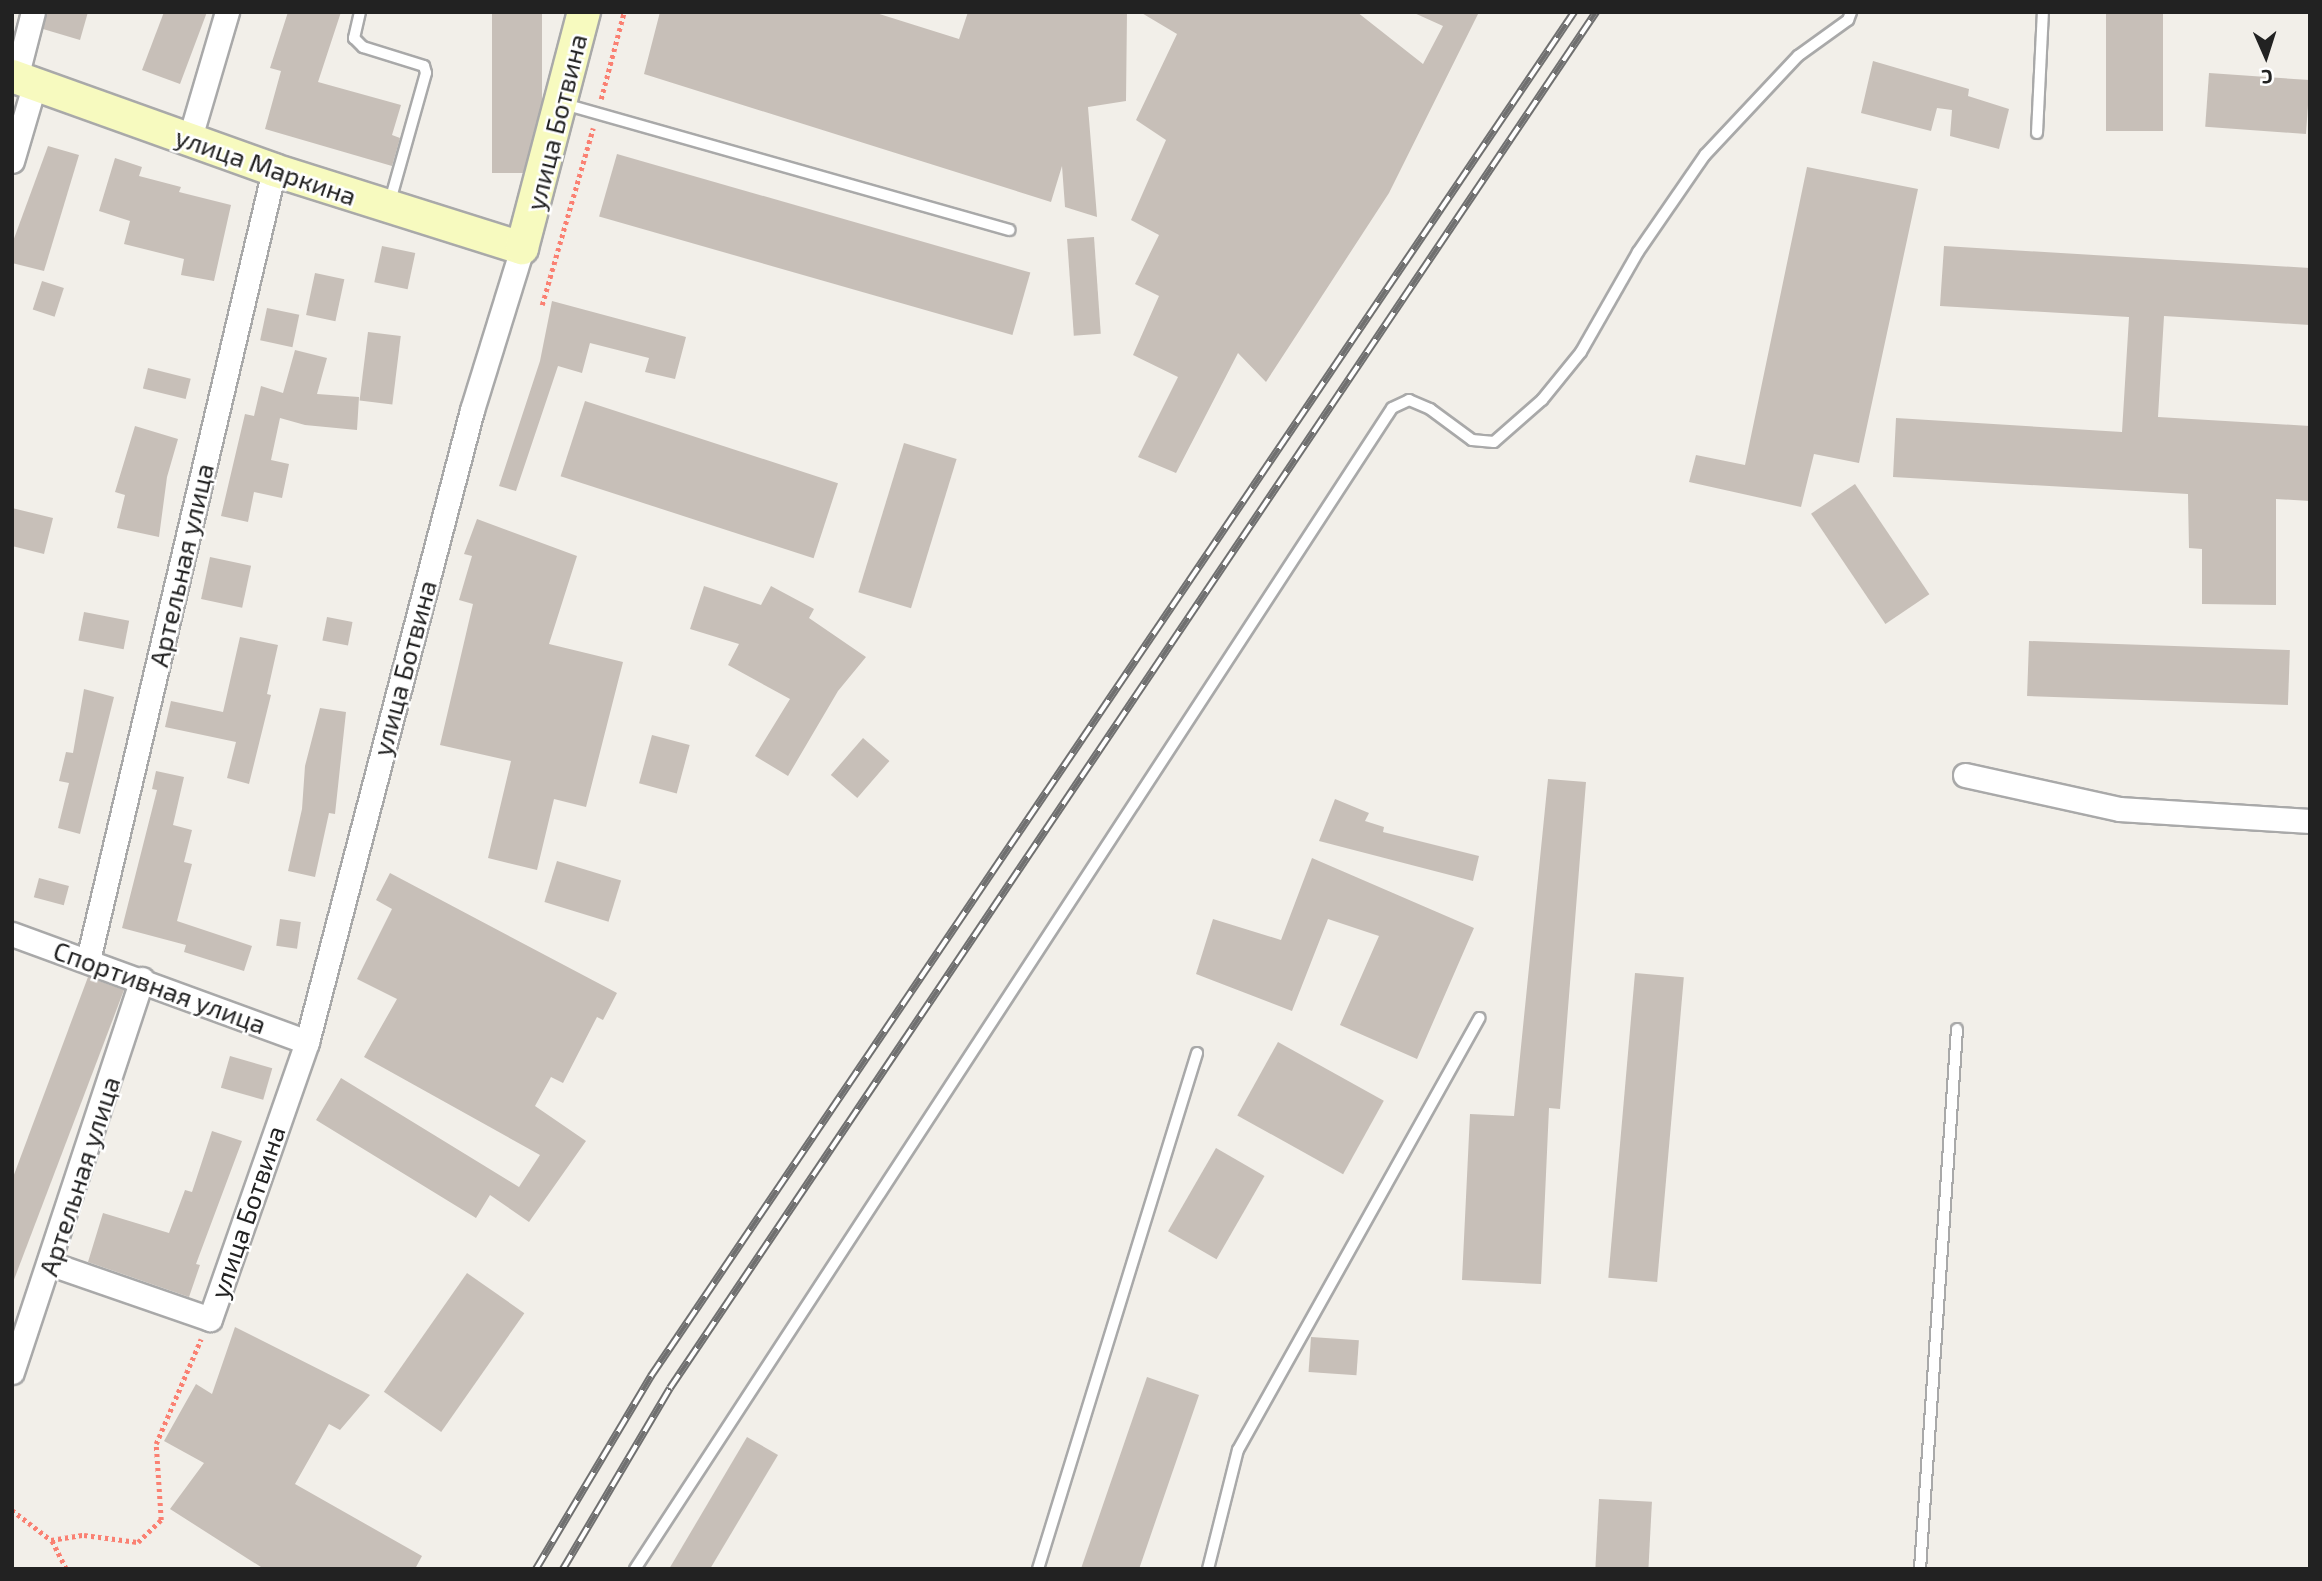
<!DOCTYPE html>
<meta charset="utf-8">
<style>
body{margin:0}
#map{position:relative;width:2322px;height:1581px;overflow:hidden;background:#f2efe9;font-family:"Exo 2",sans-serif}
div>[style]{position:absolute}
.building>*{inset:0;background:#c7bfb8;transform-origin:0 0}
.path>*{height:4.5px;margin-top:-2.25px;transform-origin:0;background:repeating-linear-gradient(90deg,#fa8072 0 3.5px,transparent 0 7px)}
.roads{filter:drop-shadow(2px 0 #a9a9a9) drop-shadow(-2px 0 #a9a9a9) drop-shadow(0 2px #a9a9a9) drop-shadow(0 -2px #a9a9a9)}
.lane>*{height:10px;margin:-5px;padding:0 5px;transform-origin:5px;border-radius:5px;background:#fff}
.street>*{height:23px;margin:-11.5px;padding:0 11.5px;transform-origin:11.5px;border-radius:11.5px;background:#fff}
.secondary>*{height:32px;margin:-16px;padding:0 16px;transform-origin:16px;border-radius:16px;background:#f7fabf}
.rail>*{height:8px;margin-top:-4px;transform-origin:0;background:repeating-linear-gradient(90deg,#fff 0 16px,#707070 0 32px);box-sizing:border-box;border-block:2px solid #707070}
span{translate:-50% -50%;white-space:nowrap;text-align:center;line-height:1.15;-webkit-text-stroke:5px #fff;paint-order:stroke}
.street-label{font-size:26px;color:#222}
.frame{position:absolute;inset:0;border:14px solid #222;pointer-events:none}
.north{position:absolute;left:2231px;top:21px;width:70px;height:70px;-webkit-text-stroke:5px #fff;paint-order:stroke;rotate:177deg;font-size:19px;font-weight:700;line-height:28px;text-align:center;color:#222}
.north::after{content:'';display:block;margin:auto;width:24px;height:32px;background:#222;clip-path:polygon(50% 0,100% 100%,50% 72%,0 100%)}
</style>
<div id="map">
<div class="building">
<i style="clip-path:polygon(47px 12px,88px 12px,80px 40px,43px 29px)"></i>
<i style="clip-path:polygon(164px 12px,207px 12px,180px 84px,142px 70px)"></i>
<i style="clip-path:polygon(288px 12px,341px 12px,318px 82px,401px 105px,392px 135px,400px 138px,392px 166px,265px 129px,281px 71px,270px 68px)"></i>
<i style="left:492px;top:12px;width:50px;height:161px"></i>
<i style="clip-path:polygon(660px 12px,873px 12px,959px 39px,968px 12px,1127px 12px,1126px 101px,1088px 107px,1097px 217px,1065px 207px,1062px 166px,1051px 202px,644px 74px)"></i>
<i style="clip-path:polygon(1140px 12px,1357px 12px,1423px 64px,1443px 26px,1412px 12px,1479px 12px,1389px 193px,1266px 382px,1238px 353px,1176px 473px,1138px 457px,1178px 377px,1133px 355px,1159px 296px,1135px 284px,1159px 235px,1131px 220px,1166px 140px,1136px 120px,1177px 34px)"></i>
<i style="left:2106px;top:12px;width:57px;height:119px"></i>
<i style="clip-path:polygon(1873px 61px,1969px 89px,1968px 96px,2009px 109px,1999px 149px,1950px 136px,1952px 110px,1937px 108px,1931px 131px,1861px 113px)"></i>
<i style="left:2209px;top:73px;width:101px;height:54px;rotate:4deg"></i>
<i style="clip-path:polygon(48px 146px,79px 155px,44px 271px,12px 263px,12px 244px)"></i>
<i style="left:617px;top:154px;width:430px;height:65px;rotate:16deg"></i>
<i style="clip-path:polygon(115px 158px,142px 167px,139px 176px,181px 187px,179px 192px,231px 205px,214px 281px,181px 275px,184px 259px,124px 244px,130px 221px,99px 211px)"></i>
<i style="clip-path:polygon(1807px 167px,1918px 189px,1859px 463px,1814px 454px,1801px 507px,1689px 482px,1696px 455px,1745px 465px)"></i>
<i style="left:1094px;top:237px;width:97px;height:27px;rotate:86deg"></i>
<i style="left:382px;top:246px;width:34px;height:37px;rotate:12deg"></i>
<i style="clip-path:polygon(1944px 246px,2310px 268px,2310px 325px,2164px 316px,2158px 417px,2310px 426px,2310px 501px,2276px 499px,2276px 605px,2202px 604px,2202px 549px,2189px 548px,2188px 494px,1893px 477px,1896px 418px,2122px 432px,2129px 317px,1940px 306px)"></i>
<i style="left:315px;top:273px;width:30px;height:43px;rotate:12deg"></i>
<i style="left:42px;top:281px;width:23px;height:30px;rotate:18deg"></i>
<i style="clip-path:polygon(552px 301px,686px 337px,675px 379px,645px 372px,649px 358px,590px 343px,582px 373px,558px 366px,516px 491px,499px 486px,540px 361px)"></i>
<i style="left:267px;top:308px;width:33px;height:33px;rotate:12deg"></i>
<i style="left:368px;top:332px;width:33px;height:69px;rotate:7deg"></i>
<i style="clip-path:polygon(295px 350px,327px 358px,317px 394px,359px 397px,357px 430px,305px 425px,280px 418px,271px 460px,289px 464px,282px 498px,254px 492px,248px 522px,221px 516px,245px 414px,254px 416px,261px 386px,283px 393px)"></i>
<i style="left:148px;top:368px;width:44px;height:21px;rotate:14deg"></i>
<i style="left:585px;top:401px;width:266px;height:79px;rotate:18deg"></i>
<i style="clip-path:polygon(135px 426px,178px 439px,167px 477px,159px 537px,117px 528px,125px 495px,115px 492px)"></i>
<i style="left:904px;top:443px;width:55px;height:156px;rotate:17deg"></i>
<i style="left:1855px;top:484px;width:133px;height:53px;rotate:56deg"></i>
<i style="clip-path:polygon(12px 508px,53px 518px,44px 554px,12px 546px)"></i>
<i style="clip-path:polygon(477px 519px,577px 556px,549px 644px,623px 662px,586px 807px,554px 799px,537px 870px,488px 858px,511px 761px,440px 745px,473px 604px,459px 600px,472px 556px,464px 554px)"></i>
<i style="left:210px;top:557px;width:42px;height:43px;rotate:12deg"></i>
<i style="clip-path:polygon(704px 586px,761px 605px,771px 586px,814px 609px,809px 618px,866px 657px,838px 691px,788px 776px,755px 756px,790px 699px,728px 665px,739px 644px,690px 629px)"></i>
<i style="left:84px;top:612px;width:46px;height:29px;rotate:11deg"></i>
<i style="left:327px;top:617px;width:26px;height:24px;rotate:11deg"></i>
<i style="clip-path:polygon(240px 637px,278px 645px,267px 694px,271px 695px,249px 784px,227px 778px,236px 742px,165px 727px,171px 701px,223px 712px)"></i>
<i style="left:2029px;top:641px;width:261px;height:55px;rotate:2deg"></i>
<i style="clip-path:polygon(84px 689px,114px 697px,80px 834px,58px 828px,69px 783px,59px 781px,66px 752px,73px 753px)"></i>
<i style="clip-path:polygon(320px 708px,346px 712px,335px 814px,329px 813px,315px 877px,288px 871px,302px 809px,305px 766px)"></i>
<i style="left:652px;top:735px;width:39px;height:50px;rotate:15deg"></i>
<i style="left:863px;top:738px;width:35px;height:49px;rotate:41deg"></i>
<i style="clip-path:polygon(156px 771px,184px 777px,173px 825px,192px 830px,184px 862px,192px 864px,177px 921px,252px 946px,244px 971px,184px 952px,186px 945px,122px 928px,157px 790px,152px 789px)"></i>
<i style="clip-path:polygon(1548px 779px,1586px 782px,1560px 1109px,1549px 1108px,1541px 1284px,1462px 1280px,1470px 1114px,1514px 1116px)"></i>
<i style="clip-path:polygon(1335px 799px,1369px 813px,1365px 821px,1384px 827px,1383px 832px,1479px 856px,1473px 881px,1319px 841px)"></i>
<i style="clip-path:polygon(1312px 858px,1474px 928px,1417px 1059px,1340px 1025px,1379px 936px,1328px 919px,1292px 1011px,1196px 974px,1213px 919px,1281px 940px)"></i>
<i style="left:557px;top:861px;width:67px;height:43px;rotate:17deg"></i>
<i style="clip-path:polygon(390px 873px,617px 993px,603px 1020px,597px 1017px,563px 1083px,551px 1077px,535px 1106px,586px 1141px,529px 1222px,490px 1195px,476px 1218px,316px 1120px,341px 1078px,519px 1187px,540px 1155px,364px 1057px,397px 999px,357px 979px,392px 909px,376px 900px)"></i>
<i style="left:39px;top:878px;width:31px;height:20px;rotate:15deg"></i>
<i style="left:280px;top:919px;width:21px;height:27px;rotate:8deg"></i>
<i style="left:1635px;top:973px;width:49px;height:306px;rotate:5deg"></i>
<i style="clip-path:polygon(88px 977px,124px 990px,12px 1285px,12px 1180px)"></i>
<i style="left:1278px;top:1042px;width:121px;height:84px;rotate:29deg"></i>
<i style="left:230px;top:1056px;width:44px;height:33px;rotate:16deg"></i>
<i style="clip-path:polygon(212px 1131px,242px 1141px,196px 1264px,200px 1265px,189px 1297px,88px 1262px,103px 1213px,169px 1233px,185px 1190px,192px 1192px)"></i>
<i style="left:1216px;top:1148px;width:56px;height:96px;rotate:30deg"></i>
<i style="left:467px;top:1273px;width:70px;height:145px;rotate:35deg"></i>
<i style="clip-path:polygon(235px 1327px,370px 1395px,340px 1430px,329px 1424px,295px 1484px,422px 1556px,415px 1569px,264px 1569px,170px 1509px,204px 1463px,164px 1441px,196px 1384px,212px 1394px)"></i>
<i style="left:1311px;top:1337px;width:48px;height:35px;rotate:4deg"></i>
<i style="left:1147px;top:1377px;width:55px;height:203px;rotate:19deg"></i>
<i style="clip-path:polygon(747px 1437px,778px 1455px,710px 1569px,669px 1569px)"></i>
<i style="left:1599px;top:1499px;width:53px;height:70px;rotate:3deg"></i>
</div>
<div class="path">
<i style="left:601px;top:99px;width:90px;rotate:-75.2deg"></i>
<i style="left:542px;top:305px;width:184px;rotate:-73.9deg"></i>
<i style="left:12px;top:1510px;width:49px;rotate:37.6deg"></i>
<i style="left:66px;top:1569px;width:33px;rotate:-117deg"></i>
<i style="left:51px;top:1540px;width:33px;rotate:-9deg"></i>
<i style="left:84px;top:1535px;width:54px;rotate:7.4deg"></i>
<i style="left:138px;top:1542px;width:32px;rotate:-44deg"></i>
<i style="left:161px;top:1520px;width:76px;rotate:-93.8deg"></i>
<i style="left:156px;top:1444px;width:114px;rotate:-66.8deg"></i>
</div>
<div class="roads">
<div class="lane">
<i style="left:360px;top:12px;width:27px;rotate:103deg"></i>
<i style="left:354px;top:38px;width:13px;rotate:45deg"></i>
<i style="left:363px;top:47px;width:64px;rotate:17.3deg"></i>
<i style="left:424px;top:66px;width:7px;rotate:74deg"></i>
<i style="left:426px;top:73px;width:137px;rotate:105.7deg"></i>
<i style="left:564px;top:104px;width:463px;rotate:15.8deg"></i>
<i style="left:2037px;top:133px;width:121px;rotate:-87.2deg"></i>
<i style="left:635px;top:1569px;width:1386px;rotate:-56.89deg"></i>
<i style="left:1392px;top:408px;width:19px;rotate:-25deg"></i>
<i style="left:1409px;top:400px;width:23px;rotate:23deg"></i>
<i style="left:1430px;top:409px;width:52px;rotate:36.4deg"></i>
<i style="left:1472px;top:440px;width:22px;rotate:5deg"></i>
<i style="left:1494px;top:442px;width:64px;rotate:-41.2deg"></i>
<i style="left:1542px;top:400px;width:62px;rotate:-50.9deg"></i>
<i style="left:1581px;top:352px;width:115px;rotate:-60.3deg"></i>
<i style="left:1638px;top:252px;width:118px;rotate:-55.4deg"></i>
<i style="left:1705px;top:155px;width:136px;rotate:-46.8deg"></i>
<i style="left:1798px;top:56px;width:62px;rotate:-35.8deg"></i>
<i style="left:1848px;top:20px;width:9px;rotate:-69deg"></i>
<i style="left:1038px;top:1569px;width:540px;rotate:-72.87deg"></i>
<i style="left:1208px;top:1569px;width:123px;rotate:-75.9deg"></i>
<i style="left:1238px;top:1450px;width:495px;rotate:-60.8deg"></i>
<i style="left:1920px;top:1569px;width:541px;rotate:-86.08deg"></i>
</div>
<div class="street">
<i style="left:16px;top:78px;width:68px;rotate:-75.6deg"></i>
<i style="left:189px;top:141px;width:134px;rotate:-73.6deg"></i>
<i style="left:12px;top:161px;width:81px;rotate:-73.6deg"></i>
<i style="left:1965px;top:775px;width:158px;rotate:12.4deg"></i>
<i style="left:2119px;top:809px;width:191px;rotate:3.6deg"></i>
<i style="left:12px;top:934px;width:314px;rotate:20.1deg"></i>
<i style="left:88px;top:960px;width:812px;rotate:-76.75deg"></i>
<i style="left:51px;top:1264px;width:168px;rotate:19.1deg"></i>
<i style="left:210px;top:1319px;width:293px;rotate:-70.7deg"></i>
<i style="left:307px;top:1042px;width:653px;rotate:-75.37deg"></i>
<i style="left:472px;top:410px;width:170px;rotate:-72.8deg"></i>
<i style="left:12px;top:1372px;width:414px;rotate:-71.7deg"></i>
</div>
<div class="secondary">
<i style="left:12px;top:76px;width:278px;rotate:19.7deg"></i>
<i style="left:274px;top:170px;width:260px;rotate:17.5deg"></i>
<i style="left:522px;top:248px;width:244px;rotate:-75.3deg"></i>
</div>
</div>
<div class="rail">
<i style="left:536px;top:1569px;width:225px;rotate:-59.2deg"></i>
<i style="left:651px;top:1376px;width:1647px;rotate:-55.91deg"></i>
<i style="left:563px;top:1569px;width:210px;rotate:-59.4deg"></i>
<i style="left:670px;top:1388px;width:1659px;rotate:-56.06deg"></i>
</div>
<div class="street-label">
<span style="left:556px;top:122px;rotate:-76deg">улица Ботвина</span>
<span style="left:266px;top:166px;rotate:19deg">улица Маркина</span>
<span style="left:181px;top:565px;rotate:-77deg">Артельная улица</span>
<span style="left:404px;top:668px;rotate:-75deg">улица Ботвина</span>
<span style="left:160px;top:987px;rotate:20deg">Спортивная улица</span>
<span style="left:79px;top:1176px;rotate:-72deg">Артельная улица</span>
<span style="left:247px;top:1212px;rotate:-71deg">улица Ботвина</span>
</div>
<div class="frame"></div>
<div class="north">С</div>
</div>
